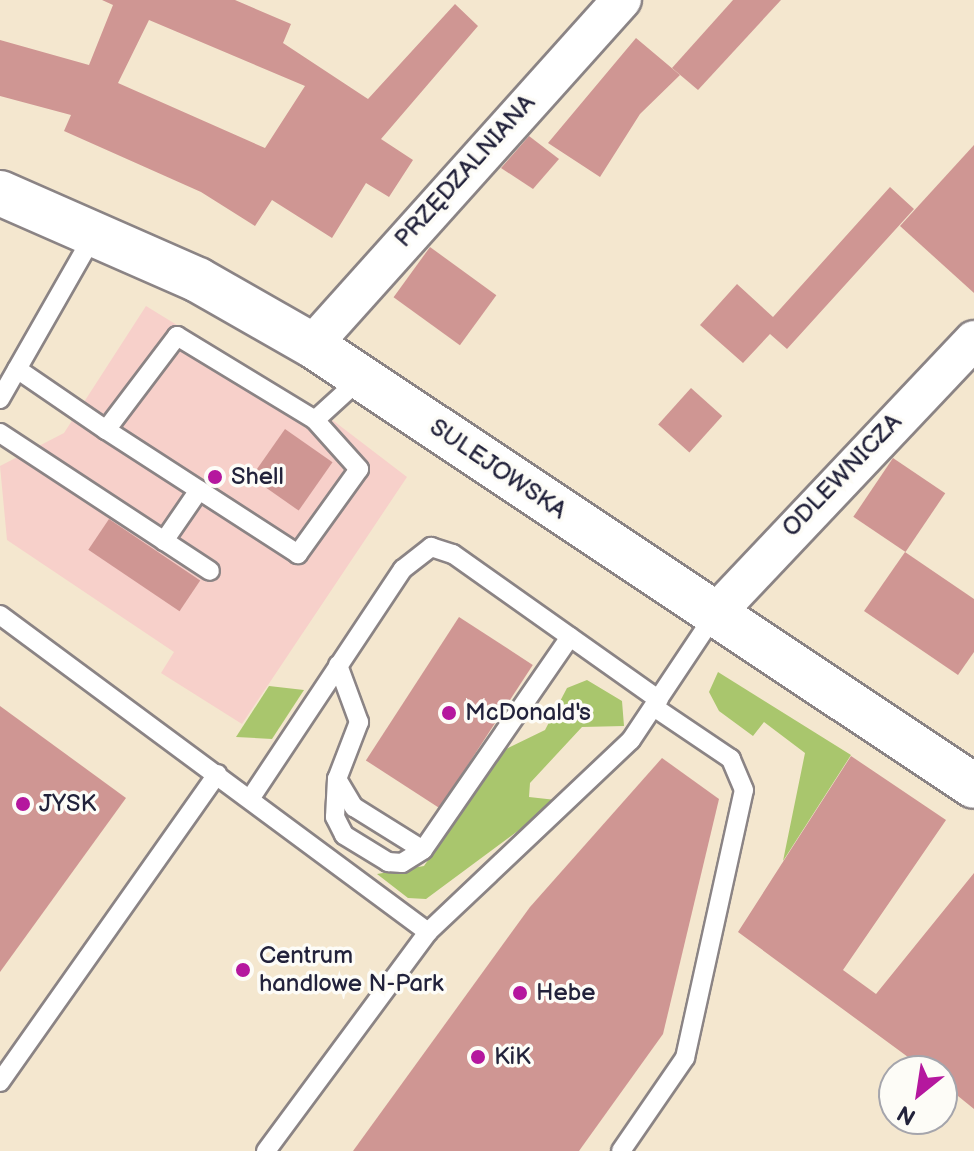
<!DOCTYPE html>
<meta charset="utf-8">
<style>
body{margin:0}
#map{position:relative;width:974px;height:1151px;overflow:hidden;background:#f4e7cf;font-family:"Balsamiq Sans",sans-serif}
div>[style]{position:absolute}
.built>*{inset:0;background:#f7d0ca}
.green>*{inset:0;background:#a9c66d}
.building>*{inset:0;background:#cf9693;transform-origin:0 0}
.roads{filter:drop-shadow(2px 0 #8b8485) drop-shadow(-2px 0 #8b8485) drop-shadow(0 2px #8b8485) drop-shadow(0 -2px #8b8485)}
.service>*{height:18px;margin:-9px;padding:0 9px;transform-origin:9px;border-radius:9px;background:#fff}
.minor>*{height:38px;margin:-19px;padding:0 19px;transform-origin:19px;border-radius:19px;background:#fff}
.secondary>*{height:44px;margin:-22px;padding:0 22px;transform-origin:22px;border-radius:22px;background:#fff}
.dots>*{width:22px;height:22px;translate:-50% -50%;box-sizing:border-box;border:4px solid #fdfcf7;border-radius:50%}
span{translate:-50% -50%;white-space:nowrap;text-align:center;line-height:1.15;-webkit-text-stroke:7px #fdfcf7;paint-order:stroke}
.street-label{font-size:24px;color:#22223b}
.poi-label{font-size:24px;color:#22223b}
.left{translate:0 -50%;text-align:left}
.north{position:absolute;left:878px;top:1055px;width:80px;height:80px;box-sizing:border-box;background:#fdfcf7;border:2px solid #a5a5ac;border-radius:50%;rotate:210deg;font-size:22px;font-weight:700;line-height:32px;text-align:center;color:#22223b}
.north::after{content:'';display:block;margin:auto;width:28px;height:36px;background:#b5179e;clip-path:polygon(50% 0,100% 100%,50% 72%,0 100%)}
</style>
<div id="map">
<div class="built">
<i style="clip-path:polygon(146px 306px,335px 422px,407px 477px,242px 724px,161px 673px,174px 652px,7px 540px,0 466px,64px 433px)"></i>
</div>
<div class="green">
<i style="clip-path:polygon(718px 672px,851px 755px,783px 861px,805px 753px,764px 722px,753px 736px,719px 711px,709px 692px)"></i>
<i style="clip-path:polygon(587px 680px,622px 701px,624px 726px,582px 727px,530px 783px,529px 797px,556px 800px,549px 808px,426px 899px,408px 898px,377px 874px,424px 866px,504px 750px,545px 730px,567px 688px)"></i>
<i style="clip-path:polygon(269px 686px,304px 690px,272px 739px,236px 737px)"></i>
</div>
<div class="building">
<i style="clip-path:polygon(evenodd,102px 0,235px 0,291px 24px,283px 43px,368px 99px,455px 4px,478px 26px,381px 139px,413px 160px,389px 197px,366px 183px,332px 238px,272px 200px,255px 226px,201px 192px,64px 131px,71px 115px,0 96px,0 40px,89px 65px,113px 5px,102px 0,149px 20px,305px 86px,265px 148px,118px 83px,149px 20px)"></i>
<i style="clip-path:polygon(733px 0,781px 0,698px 90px,672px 68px)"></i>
<i style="clip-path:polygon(636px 38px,680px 75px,640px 114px,600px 177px,548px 143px)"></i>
<i style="clip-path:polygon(529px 136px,559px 159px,533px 189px,501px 168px)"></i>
<i style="clip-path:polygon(974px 145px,974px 293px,900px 226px)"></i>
<i style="clip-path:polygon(890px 187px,914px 209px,787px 349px,770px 334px,743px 363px,700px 325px,737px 284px,773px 317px)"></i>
<i style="left:430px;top:247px;width:82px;height:62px;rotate:36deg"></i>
<i style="left:691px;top:388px;width:42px;height:49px;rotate:42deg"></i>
<i style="left:285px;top:429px;width:58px;height:59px;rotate:35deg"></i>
<i style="left:893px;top:458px;width:63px;height:71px;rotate:34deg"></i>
<i style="left:109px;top:519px;width:110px;height:37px;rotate:34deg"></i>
<i style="clip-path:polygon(905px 552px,974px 599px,974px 652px,958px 675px,864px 611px)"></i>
<i style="left:459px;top:617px;width:88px;height:171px;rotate:33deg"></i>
<i style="clip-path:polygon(0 706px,126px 798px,0 972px)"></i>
<i style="clip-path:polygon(851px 756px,946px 820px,843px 970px,876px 994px,974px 873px,974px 1109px,942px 1083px,942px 1071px,927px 1071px,738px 932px)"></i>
<i style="clip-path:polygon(662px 758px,719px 799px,663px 1034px,579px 1151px,353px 1151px,530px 907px)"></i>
</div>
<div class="roads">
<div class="service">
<i style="left:17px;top:369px;width:108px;rotate:34.4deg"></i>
<i style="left:106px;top:430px;width:118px;rotate:-52.9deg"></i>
<i style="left:177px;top:336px;width:162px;rotate:31.3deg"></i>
<i style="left:315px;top:420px;width:66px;rotate:48.1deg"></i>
<i style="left:359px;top:469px;width:105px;rotate:125.7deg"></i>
<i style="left:298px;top:554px;width:229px;rotate:-147.1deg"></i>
<i style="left:0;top:399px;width:190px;rotate:-60.3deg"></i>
<i style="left:315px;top:420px;width:61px;rotate:-42.3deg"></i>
<i style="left:0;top:433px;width:251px;rotate:33.3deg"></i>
<i style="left:164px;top:541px;width:62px;rotate:-55.5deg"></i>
<i style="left:0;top:615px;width:533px;rotate:36.53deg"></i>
<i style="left:338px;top:665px;width:61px;rotate:69.8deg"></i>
<i style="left:359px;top:722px;width:61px;rotate:111.1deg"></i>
<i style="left:337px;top:779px;width:33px;rotate:59deg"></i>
<i style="left:354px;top:807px;width:81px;rotate:31.9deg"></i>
<i style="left:423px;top:850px;width:259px;rotate:-55.4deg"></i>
<i style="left:337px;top:779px;width:38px;rotate:93deg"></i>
<i style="left:335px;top:817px;width:20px;rotate:63deg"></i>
<i style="left:344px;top:835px;width:52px;rotate:31.5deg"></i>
<i style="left:388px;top:862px;width:14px;rotate:4deg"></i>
<i style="left:402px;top:863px;width:25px;rotate:-32deg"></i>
<i style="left:250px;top:799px;width:276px;rotate:-56.4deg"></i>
<i style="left:403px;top:569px;width:36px;rotate:-38deg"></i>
<i style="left:431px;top:547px;width:23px;rotate:18deg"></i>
<i style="left:453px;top:554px;width:252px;rotate:35.3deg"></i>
<i style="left:0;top:1082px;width:377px;rotate:-54.8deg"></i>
<i style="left:266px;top:1151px;width:272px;rotate:-53.5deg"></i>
<i style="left:428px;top:932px;width:279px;rotate:-43.4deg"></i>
<i style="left:631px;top:740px;width:151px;rotate:-56.3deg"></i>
<i style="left:621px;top:1151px;width:113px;rotate:-55.5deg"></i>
<i style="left:685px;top:1058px;width:274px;rotate:-77.6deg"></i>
<i style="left:744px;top:790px;width:34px;rotate:-113deg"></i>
<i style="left:731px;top:759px;width:93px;rotate:-146deg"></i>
</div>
<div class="minor">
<i style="left:312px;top:345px;width:464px;rotate:-48.1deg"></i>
<i style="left:715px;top:614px;width:377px;rotate:-46.6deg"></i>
</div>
<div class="secondary">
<i style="left:0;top:193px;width:216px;rotate:23.7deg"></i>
<i style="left:198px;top:280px;width:131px;rotate:29.7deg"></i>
<i style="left:312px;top:345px;width:795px;rotate:33.67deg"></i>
</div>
</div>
<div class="dots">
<i style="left:215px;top:477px;background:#b5179e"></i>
<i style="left:449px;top:713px;background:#b5179e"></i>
<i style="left:23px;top:804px;background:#b5179e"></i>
<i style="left:243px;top:970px;background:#b5179e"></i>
<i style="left:520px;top:993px;background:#b5179e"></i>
<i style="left:478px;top:1057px;background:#b5179e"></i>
</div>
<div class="street-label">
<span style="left:465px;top:171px;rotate:-48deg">PRZĘDZALNIANA</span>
<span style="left:498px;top:469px;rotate:34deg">SULEJOWSKA</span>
<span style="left:842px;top:475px;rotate:-46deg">ODLEWNICZA</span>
</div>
<div class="poi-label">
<span class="left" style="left:231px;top:477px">Shell</span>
<span class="left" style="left:465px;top:713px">McDonald's</span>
<span class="left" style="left:39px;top:804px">JYSK</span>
<span class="left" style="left:259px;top:970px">Centrum<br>handlowe N-Park</span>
<span class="left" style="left:536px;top:993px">Hebe</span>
<span class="left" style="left:494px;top:1057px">KiK</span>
</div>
<div class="north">N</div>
</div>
